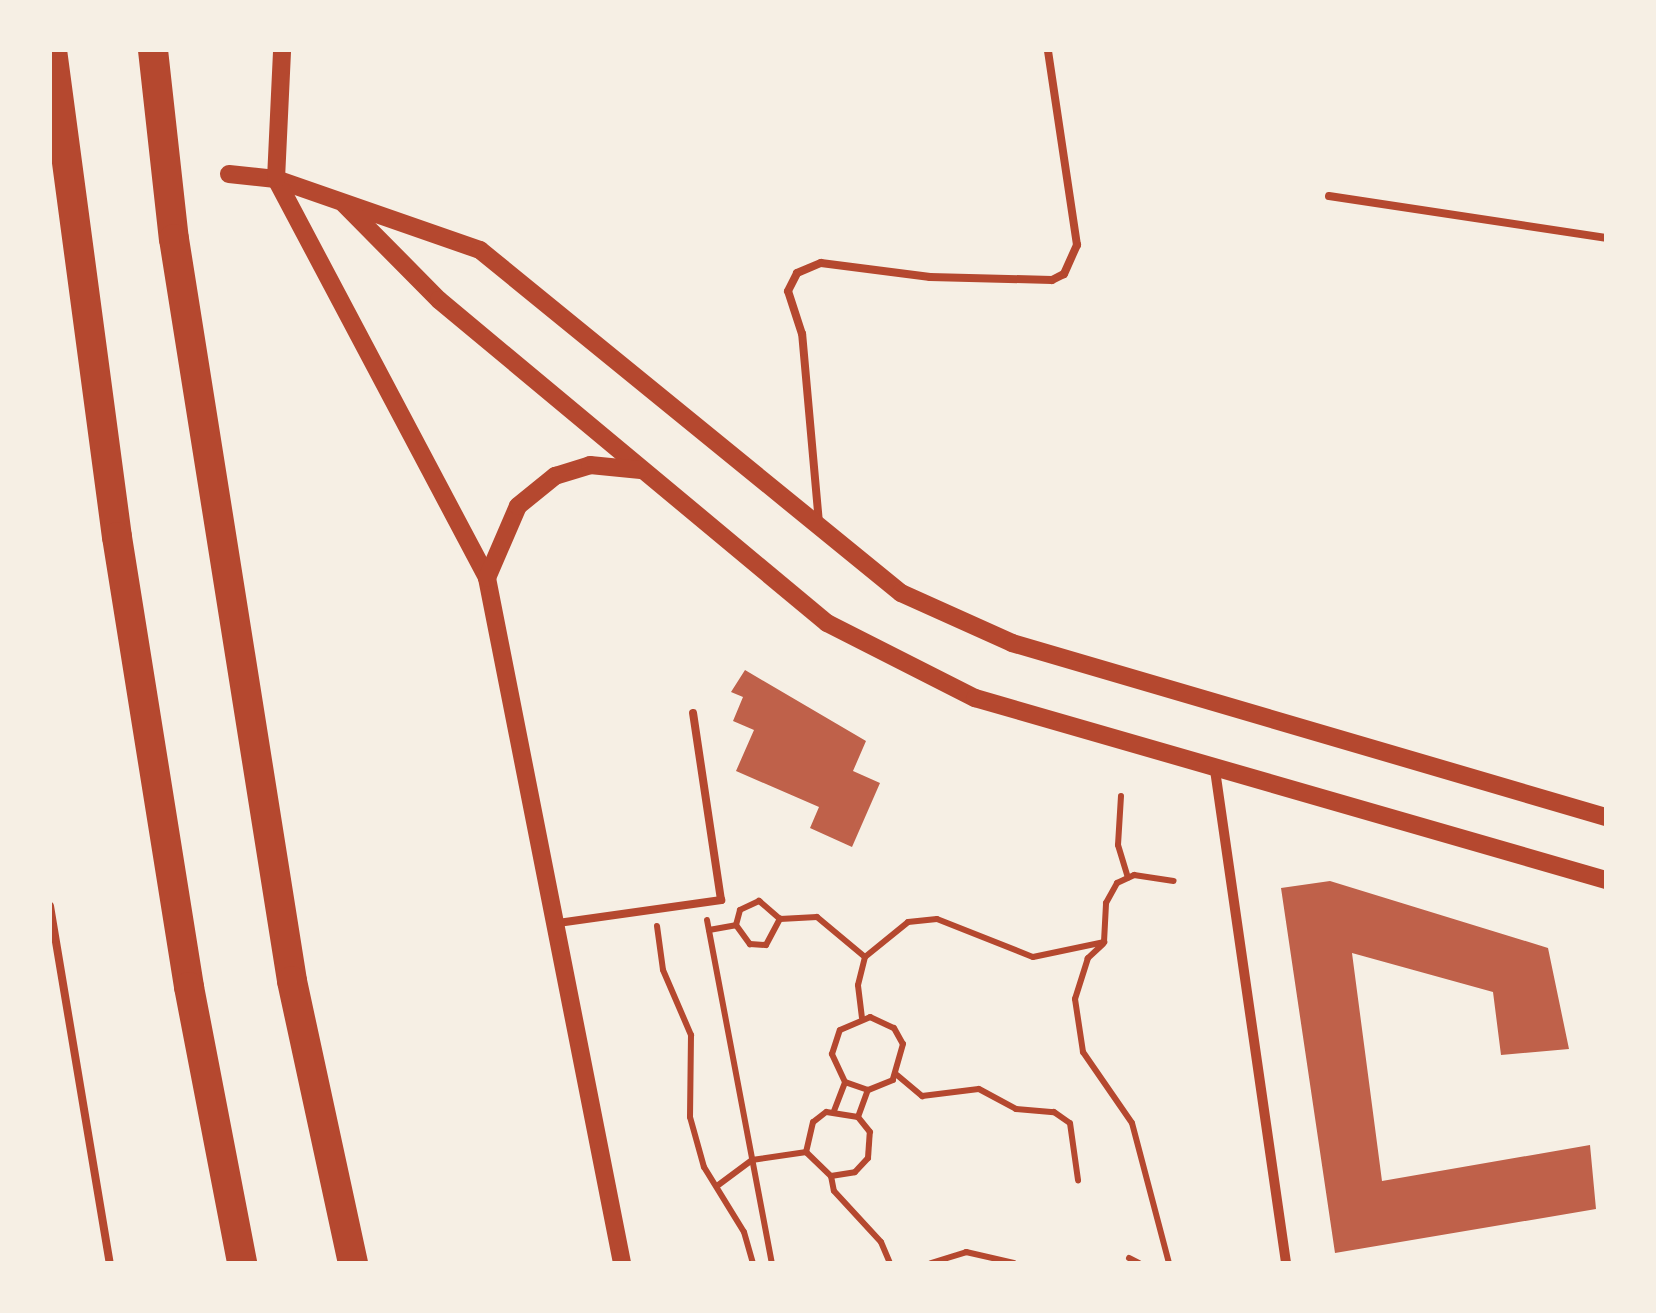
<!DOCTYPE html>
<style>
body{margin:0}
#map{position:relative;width:1656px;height:1313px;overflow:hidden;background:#f6efe4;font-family:"Fira Sans Condensed",sans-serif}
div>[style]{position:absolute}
.building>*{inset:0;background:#bf614a}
.path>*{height:6px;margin:-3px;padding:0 3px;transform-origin:3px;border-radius:3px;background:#b5482f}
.service>*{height:8px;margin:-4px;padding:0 4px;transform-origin:4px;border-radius:4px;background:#b5482f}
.minor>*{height:10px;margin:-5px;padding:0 5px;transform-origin:5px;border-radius:5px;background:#b5482f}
.tertiary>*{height:18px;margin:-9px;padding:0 9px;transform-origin:9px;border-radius:9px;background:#b5482f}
.motorway>*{height:30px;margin:-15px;padding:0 15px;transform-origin:15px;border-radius:15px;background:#b5482f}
span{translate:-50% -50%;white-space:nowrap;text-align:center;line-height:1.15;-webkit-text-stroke:9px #f6efe4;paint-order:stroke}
.frame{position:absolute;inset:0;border:52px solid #f6efe4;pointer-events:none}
</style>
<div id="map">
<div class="building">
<i style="clip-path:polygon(745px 670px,866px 741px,853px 771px,880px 783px,852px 847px,810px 828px,819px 807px,736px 771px,754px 730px,733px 721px,743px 697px,731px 692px)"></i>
<i style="clip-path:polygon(1330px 881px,1548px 948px,1569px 1049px,1501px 1055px,1493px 992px,1352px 953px,1382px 1181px,1590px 1145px,1596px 1209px,1335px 1253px,1281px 888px)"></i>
</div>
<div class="path">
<i style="left:1121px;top:796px;width:49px;rotate:93.5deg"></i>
<i style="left:1118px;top:845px;width:34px;rotate:73deg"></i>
<i style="left:780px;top:919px;width:37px;rotate:-3deg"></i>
<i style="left:817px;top:917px;width:62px;rotate:39.8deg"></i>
<i style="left:707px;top:920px;width:349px;rotate:79.3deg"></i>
<i style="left:657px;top:926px;width:44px;rotate:82.2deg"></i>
<i style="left:663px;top:970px;width:71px;rotate:66.7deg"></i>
<i style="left:691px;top:1035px;width:82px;rotate:90.7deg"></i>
<i style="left:690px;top:1117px;width:52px;rotate:74.4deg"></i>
<i style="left:704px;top:1167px;width:76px;rotate:58.4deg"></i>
<i style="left:744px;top:1232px;width:32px;rotate:74deg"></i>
<i style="left:709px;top:930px;width:27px;rotate:-10deg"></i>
<i style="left:736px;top:925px;width:24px;rotate:54deg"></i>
<i style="left:750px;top:944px;width:16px;rotate:4deg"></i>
<i style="left:766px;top:945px;width:30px;rotate:-62deg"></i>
<i style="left:780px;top:919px;width:28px;rotate:-139deg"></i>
<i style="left:759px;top:901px;width:21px;rotate:155deg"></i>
<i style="left:740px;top:910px;width:16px;rotate:105deg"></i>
<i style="left:1103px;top:944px;width:21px;rotate:137deg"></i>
<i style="left:1088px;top:958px;width:43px;rotate:107.6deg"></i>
<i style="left:1075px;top:999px;width:54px;rotate:81.4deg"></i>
<i style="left:1083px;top:1052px;width:86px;rotate:55.4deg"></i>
<i style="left:1132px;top:1123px;width:145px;rotate:75.2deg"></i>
<i style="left:862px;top:1018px;width:33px;rotate:-97deg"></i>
<i style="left:858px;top:985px;width:29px;rotate:-76deg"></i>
<i style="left:865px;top:957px;width:55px;rotate:-39.1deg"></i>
<i style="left:908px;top:922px;width:29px;rotate:-6deg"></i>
<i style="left:937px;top:919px;width:103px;rotate:21.6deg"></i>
<i style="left:1033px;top:957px;width:73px;rotate:-11.9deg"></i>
<i style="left:1104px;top:942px;width:39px;rotate:-87deg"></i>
<i style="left:1106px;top:903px;width:23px;rotate:-61deg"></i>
<i style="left:1117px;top:883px;width:19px;rotate:-25deg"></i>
<i style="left:1134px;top:875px;width:40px;rotate:8.5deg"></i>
<i style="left:897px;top:1075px;width:33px;rotate:40deg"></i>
<i style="left:922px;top:1096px;width:57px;rotate:-7deg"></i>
<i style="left:979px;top:1089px;width:42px;rotate:28.4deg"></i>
<i style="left:1016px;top:1109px;width:38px;rotate:5deg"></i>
<i style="left:1054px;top:1112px;width:19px;rotate:35deg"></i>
<i style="left:1070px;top:1123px;width:58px;rotate:82deg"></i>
<i style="left:834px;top:1111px;width:31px;rotate:-69deg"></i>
<i style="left:845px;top:1082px;width:31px;rotate:-115deg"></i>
<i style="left:832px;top:1054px;width:25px;rotate:-72deg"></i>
<i style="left:840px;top:1030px;width:33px;rotate:-23deg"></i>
<i style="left:870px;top:1017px;width:26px;rotate:25deg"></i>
<i style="left:894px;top:1028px;width:18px;rotate:61deg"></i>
<i style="left:903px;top:1044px;width:37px;rotate:106deg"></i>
<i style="left:893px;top:1080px;width:27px;rotate:158deg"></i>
<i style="left:868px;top:1090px;width:24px;rotate:-161deg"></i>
<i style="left:858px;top:1117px;width:29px;rotate:-70deg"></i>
<i style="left:831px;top:1176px;width:15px;rotate:79deg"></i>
<i style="left:834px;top:1191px;width:69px;rotate:47.3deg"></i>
<i style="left:881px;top:1242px;width:23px;rotate:67deg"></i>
<i style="left:717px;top:1186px;width:44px;rotate:-36.6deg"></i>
<i style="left:752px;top:1160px;width:55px;rotate:-8.4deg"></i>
<i style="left:806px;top:1152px;width:35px;rotate:44deg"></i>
<i style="left:831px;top:1176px;width:24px;rotate:-9deg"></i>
<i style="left:855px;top:1172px;width:19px;rotate:-47deg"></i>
<i style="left:868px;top:1158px;width:26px;rotate:-86deg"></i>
<i style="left:870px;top:1132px;width:19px;rotate:-129deg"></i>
<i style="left:858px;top:1117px;width:32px;rotate:-171deg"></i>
<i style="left:826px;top:1112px;width:16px;rotate:142deg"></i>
<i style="left:813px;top:1122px;width:31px;rotate:103deg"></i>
<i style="left:1129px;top:1258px;width:11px;rotate:27deg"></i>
<i style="left:931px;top:1263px;width:37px;rotate:-17deg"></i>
<i style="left:966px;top:1252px;width:49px;rotate:12.9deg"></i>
</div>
<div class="service">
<i style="left:1329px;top:196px;width:280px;rotate:8.6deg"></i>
<i style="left:819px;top:523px;width:190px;rotate:-95.1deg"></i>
<i style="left:802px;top:334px;width:45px;rotate:-108deg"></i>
<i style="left:788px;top:291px;width:20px;rotate:-63deg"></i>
<i style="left:797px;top:273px;width:26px;rotate:-23deg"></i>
<i style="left:821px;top:263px;width:110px;rotate:7.3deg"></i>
<i style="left:930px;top:277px;width:122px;rotate:1.4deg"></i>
<i style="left:1052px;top:280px;width:13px;rotate:-27deg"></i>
<i style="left:1064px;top:274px;width:32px;rotate:-66deg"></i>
<i style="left:1077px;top:245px;width:197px;rotate:-98.5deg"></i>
<i style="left:50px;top:906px;width:362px;rotate:80.5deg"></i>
<i style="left:558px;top:923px;width:165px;rotate:-8deg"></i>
<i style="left:721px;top:900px;width:189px;rotate:-98.5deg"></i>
</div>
<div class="minor">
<i style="left:1215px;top:770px;width:498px;rotate:81.8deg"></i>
</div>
<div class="tertiary">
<i style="left:229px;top:174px;width:47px;rotate:6.1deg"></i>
<i style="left:276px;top:179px;width:216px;rotate:19.2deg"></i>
<i style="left:480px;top:250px;width:543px;rotate:39.17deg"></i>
<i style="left:901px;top:593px;width:122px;rotate:24.2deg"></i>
<i style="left:1012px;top:643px;width:619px;rotate:16.33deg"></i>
<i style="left:276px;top:179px;width:451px;rotate:62.1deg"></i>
<i style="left:487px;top:578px;width:698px;rotate:78.85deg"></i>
<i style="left:276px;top:179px;width:129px;rotate:-87.3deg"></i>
<i style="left:344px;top:204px;width:135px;rotate:45.3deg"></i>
<i style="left:439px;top:300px;width:505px;rotate:39.78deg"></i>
<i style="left:827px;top:623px;width:166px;rotate:26.9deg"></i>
<i style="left:975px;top:698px;width:657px;rotate:16.09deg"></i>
<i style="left:487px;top:578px;width:78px;rotate:-66.7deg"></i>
<i style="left:518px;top:506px;width:48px;rotate:-39deg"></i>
<i style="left:555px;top:476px;width:37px;rotate:-17deg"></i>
<i style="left:590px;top:465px;width:51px;rotate:5.6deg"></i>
</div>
<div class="motorway">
<i style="left:52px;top:50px;width:491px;rotate:82.4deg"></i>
<i style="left:117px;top:537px;width:456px;rotate:80.9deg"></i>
<i style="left:189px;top:987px;width:281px;rotate:79.1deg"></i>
<i style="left:153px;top:50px;width:190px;rotate:83.7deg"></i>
<i style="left:174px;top:239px;width:751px;rotate:80.96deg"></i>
<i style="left:292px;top:981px;width:289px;rotate:77.8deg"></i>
</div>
<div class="frame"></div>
</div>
